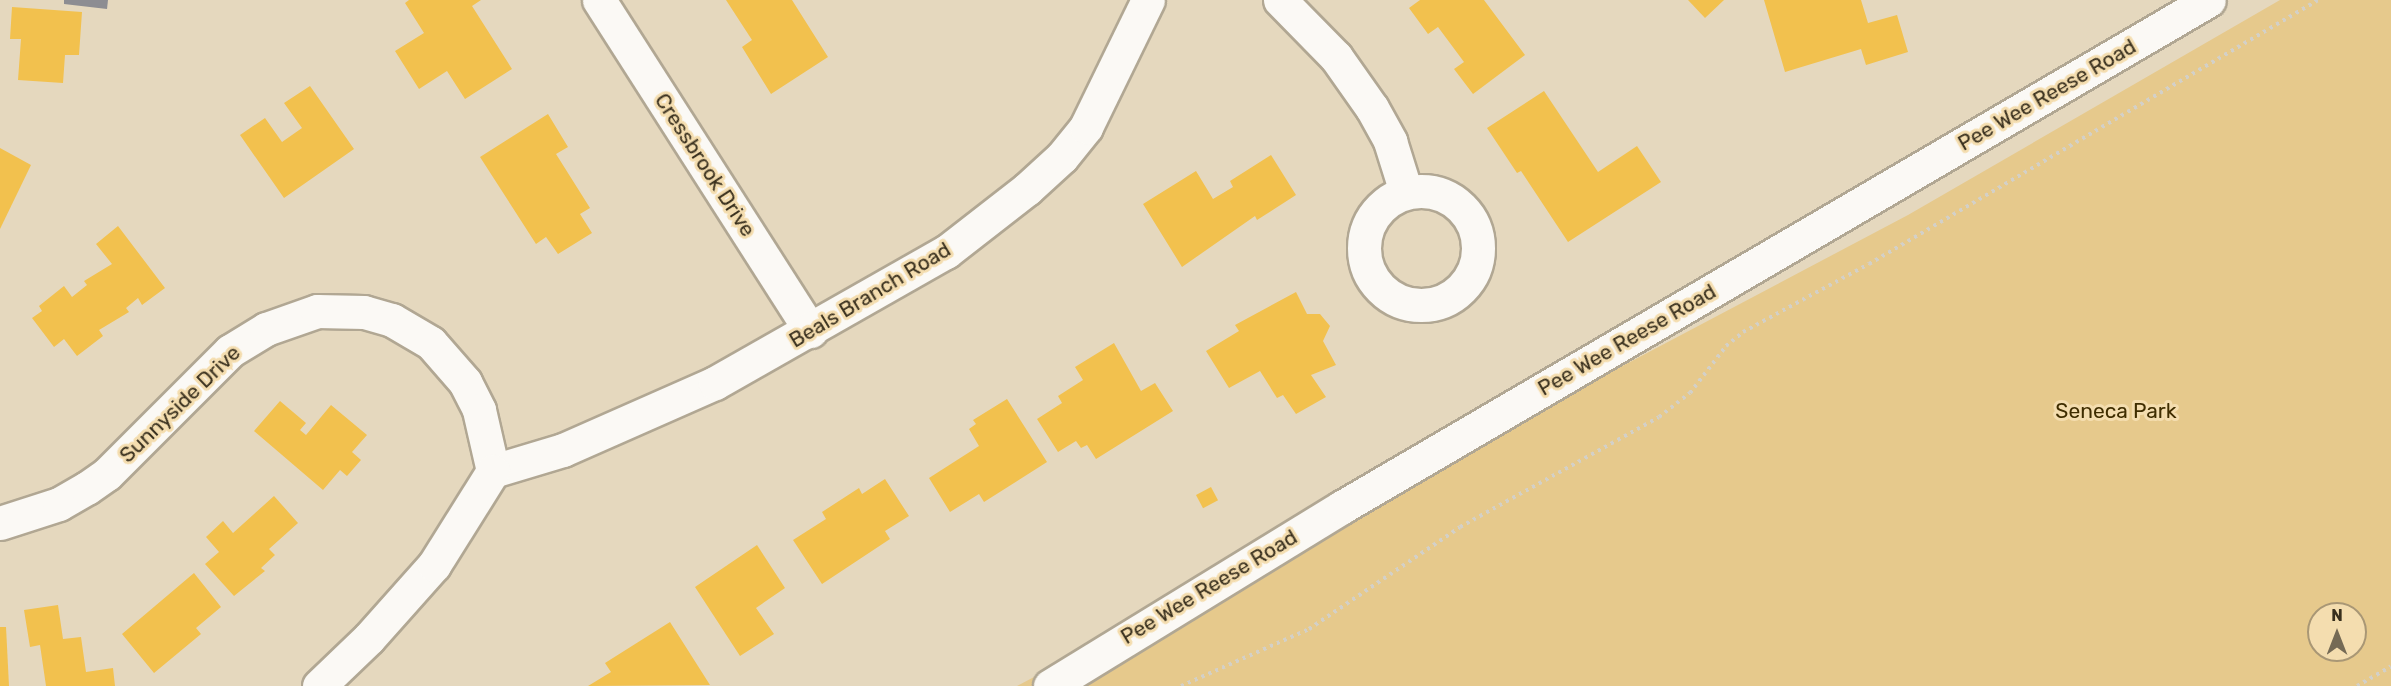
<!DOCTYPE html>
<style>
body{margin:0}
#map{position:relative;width:2391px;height:686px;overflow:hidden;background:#e5d8be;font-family:Rubik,sans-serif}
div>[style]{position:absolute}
.green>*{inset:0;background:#e6c98c}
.homes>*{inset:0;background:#f2c14e;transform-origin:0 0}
.industry>*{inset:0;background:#8d8d92}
.path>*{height:4px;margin-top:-2px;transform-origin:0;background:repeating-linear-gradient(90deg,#d3d0c8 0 3px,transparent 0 7.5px)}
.roads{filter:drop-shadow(2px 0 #b1a793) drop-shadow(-2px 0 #b1a793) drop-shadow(0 2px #b1a793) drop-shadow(0 -2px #b1a793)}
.minor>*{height:33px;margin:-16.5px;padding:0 16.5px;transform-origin:16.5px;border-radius:16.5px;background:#fbf9f5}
.minor>.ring{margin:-16.5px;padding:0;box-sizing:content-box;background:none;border:33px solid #fbf9f5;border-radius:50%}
span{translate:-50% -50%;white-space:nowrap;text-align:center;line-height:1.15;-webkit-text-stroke:6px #f4ddaf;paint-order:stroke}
.street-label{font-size:21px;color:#382f1d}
.park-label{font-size:21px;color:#3f2d00}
.north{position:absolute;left:2307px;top:602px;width:60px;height:60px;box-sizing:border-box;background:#f4ddaf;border:2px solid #a99775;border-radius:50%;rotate:0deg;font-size:16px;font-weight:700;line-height:24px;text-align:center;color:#382f1d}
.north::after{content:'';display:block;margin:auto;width:21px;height:27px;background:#756a55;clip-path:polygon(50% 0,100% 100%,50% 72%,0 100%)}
</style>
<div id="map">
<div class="green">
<i style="clip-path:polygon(evenodd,2280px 0,2391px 0,2391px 686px,1017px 686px,1908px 215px,2280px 0,2319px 614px,2355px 614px,2355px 650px,2319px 650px,2319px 614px)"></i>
</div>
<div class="homes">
<i style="clip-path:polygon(409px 0,481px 0,472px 6px,512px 69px,465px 99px,447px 71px,419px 89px,395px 51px,424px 33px,405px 3px)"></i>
<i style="clip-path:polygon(726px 0,792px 0,828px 57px,771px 94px,742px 47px,752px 40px)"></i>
<i style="clip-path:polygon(1420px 0,1484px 0,1525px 55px,1473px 94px,1454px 69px,1464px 62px,1438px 27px,1428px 34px,1409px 8px)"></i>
<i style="clip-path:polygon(1688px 0,1724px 0,1705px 18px)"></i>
<i style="clip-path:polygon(1764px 0,1861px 0,1868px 23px,1897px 15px,1908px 52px,1866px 65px,1861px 49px,1785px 72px)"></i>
<i style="clip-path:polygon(12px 7px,82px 12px,79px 55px,65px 55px,63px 83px,18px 80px,21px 39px,10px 39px)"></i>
<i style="clip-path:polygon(310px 86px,354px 149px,284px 198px,240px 135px,265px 118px,282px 142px,302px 128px,284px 103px)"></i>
<i style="clip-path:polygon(1544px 91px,1598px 172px,1637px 146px,1661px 182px,1568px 242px,1521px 171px,1517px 173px,1487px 128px)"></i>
<i style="clip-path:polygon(548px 114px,568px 147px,556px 154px,590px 208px,580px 214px,592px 233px,558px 254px,546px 237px,536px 244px,480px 157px)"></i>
<i style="clip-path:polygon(0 148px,31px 165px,0 229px)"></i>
<i style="clip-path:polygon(1271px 155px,1296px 195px,1257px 220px,1255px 216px,1182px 267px,1143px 204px,1196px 171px,1213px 199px,1233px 187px,1230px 181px)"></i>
<i style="clip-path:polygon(118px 226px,165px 288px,142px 305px,138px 298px,126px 308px,129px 312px,99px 330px,103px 336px,77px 356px,64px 339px,54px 347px,32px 318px,42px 311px,39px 306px,64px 286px,72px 297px,87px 285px,84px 281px,112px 264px,96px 244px)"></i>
<i style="clip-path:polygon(1296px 292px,1307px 314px,1320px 314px,1330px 326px,1323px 341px,1336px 365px,1311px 375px,1326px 397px,1296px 414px,1283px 395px,1277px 398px,1260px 371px,1229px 388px,1206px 351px,1239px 331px,1235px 325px)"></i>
<i style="clip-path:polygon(1114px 343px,1141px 391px,1155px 383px,1173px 411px,1096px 459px,1087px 445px,1081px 448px,1076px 441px,1058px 452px,1037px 419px,1062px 403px,1058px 396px,1083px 380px,1075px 367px)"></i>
<i style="clip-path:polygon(1007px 399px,1047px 462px,984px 502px,979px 494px,950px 512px,929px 478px,979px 446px,969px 429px,976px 424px,973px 420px)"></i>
<i style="clip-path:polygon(280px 401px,306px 423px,300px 430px,306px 435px,331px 405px,367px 435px,352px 452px,361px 460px,347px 476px,340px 470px,323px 490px,254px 431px)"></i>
<i style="clip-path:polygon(885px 479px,909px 516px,885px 531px,890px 539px,887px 541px,822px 584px,793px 540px,826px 519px,822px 512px,859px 488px,862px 494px)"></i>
<i style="left:1211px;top:487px;width:15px;height:17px;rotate:62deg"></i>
<i style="clip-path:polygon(274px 496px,298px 523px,269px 549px,275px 555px,261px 568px,265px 571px,234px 596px,205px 564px,219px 552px,206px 537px,223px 521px,233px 533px)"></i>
<i style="clip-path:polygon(757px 545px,785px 588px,756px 608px,774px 634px,740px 656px,695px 587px)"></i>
<i style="clip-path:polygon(194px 573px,221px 607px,196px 628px,201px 634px,154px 673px,122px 634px)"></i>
<i style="clip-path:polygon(58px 605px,63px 639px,81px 637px,86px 672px,113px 668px,115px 686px,46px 686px,40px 645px,30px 647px,24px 610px)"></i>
<i style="clip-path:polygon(670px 622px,710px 685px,588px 686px,611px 672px,605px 663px)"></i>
<i style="clip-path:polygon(0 627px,6px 627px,9px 686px,0 686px)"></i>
</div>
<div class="industry">
<i style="clip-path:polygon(64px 0,108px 0,107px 9px,64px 4px)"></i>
</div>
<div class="path">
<i style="left:1181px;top:686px;width:140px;rotate:-24deg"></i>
<i style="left:1309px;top:629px;width:182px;rotate:-34deg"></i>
<i style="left:1460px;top:527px;width:227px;rotate:-28.9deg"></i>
<i style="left:1659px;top:417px;width:39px;rotate:-38deg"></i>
<i style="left:1690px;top:393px;width:59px;rotate:-52.5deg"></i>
<i style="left:1726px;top:346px;width:22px;rotate:-39deg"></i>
<i style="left:1743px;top:332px;width:143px;rotate:-28.4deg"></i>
<i style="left:1869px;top:264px;width:521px;rotate:-30.45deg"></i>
<i style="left:2357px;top:686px;width:39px;rotate:-30deg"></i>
</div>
<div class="roads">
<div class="minor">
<i style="left:599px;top:0;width:393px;rotate:57.4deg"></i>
<i style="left:1280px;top:0;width:80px;rotate:45.5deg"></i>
<i style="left:1336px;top:57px;width:62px;rotate:54.8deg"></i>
<i style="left:1372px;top:108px;width:38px;rotate:61deg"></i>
<i style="left:1390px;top:141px;width:53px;rotate:72.6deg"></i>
<i class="ring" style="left:1364px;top:191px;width:81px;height:81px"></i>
<i style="left:493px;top:471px;width:73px;rotate:-16.7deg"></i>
<i style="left:563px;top:450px;width:166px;rotate:-23.8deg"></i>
<i style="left:715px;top:383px;width:266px;rotate:-29.6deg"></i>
<i style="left:946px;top:252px;width:103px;rotate:-37.9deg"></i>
<i style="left:1027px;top:189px;width:47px;rotate:-42.4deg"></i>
<i style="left:1062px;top:157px;width:38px;rotate:-51deg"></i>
<i style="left:1086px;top:127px;width:141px;rotate:-64deg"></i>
<i style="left:0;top:523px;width:62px;rotate:-17.9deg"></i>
<i style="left:59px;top:504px;width:32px;rotate:-30deg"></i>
<i style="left:87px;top:488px;width:24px;rotate:-35deg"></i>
<i style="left:107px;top:474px;width:174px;rotate:-45deg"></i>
<i style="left:230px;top:351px;width:42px;rotate:-31.4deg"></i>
<i style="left:266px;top:329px;width:54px;rotate:-19.4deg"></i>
<i style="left:317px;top:311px;width:47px;rotate:1.2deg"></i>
<i style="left:364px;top:312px;width:29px;rotate:16deg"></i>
<i style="left:392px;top:320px;width:45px;rotate:30.5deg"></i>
<i style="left:431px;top:343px;width:52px;rotate:48.9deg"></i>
<i style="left:465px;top:382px;width:31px;rotate:63deg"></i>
<i style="left:479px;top:410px;width:63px;rotate:77.1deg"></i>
<i style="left:319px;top:686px;width:69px;rotate:-43.8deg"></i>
<i style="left:369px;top:638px;width:98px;rotate:-48.3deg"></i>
<i style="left:434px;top:565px;width:111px;rotate:-57.9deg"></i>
<i style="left:1050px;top:686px;width:342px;rotate:-31.5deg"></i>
<i style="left:1342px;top:507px;width:1004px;rotate:-30.32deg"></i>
</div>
</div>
<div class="street-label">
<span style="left:2047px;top:95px;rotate:-30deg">Pee Wee Reese Road</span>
<span style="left:705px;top:165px;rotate:57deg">Cressbrook Drive</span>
<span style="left:870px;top:295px;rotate:-31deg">Beals Branch Road</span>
<span style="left:1627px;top:340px;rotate:-30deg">Pee Wee Reese Road</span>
<span style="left:180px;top:404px;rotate:-44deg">Sunnyside Drive</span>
<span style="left:1209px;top:587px;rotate:-31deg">Pee Wee Reese Road</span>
</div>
<div class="park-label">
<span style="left:2116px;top:411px">Seneca Park</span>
</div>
<div class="north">N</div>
</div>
